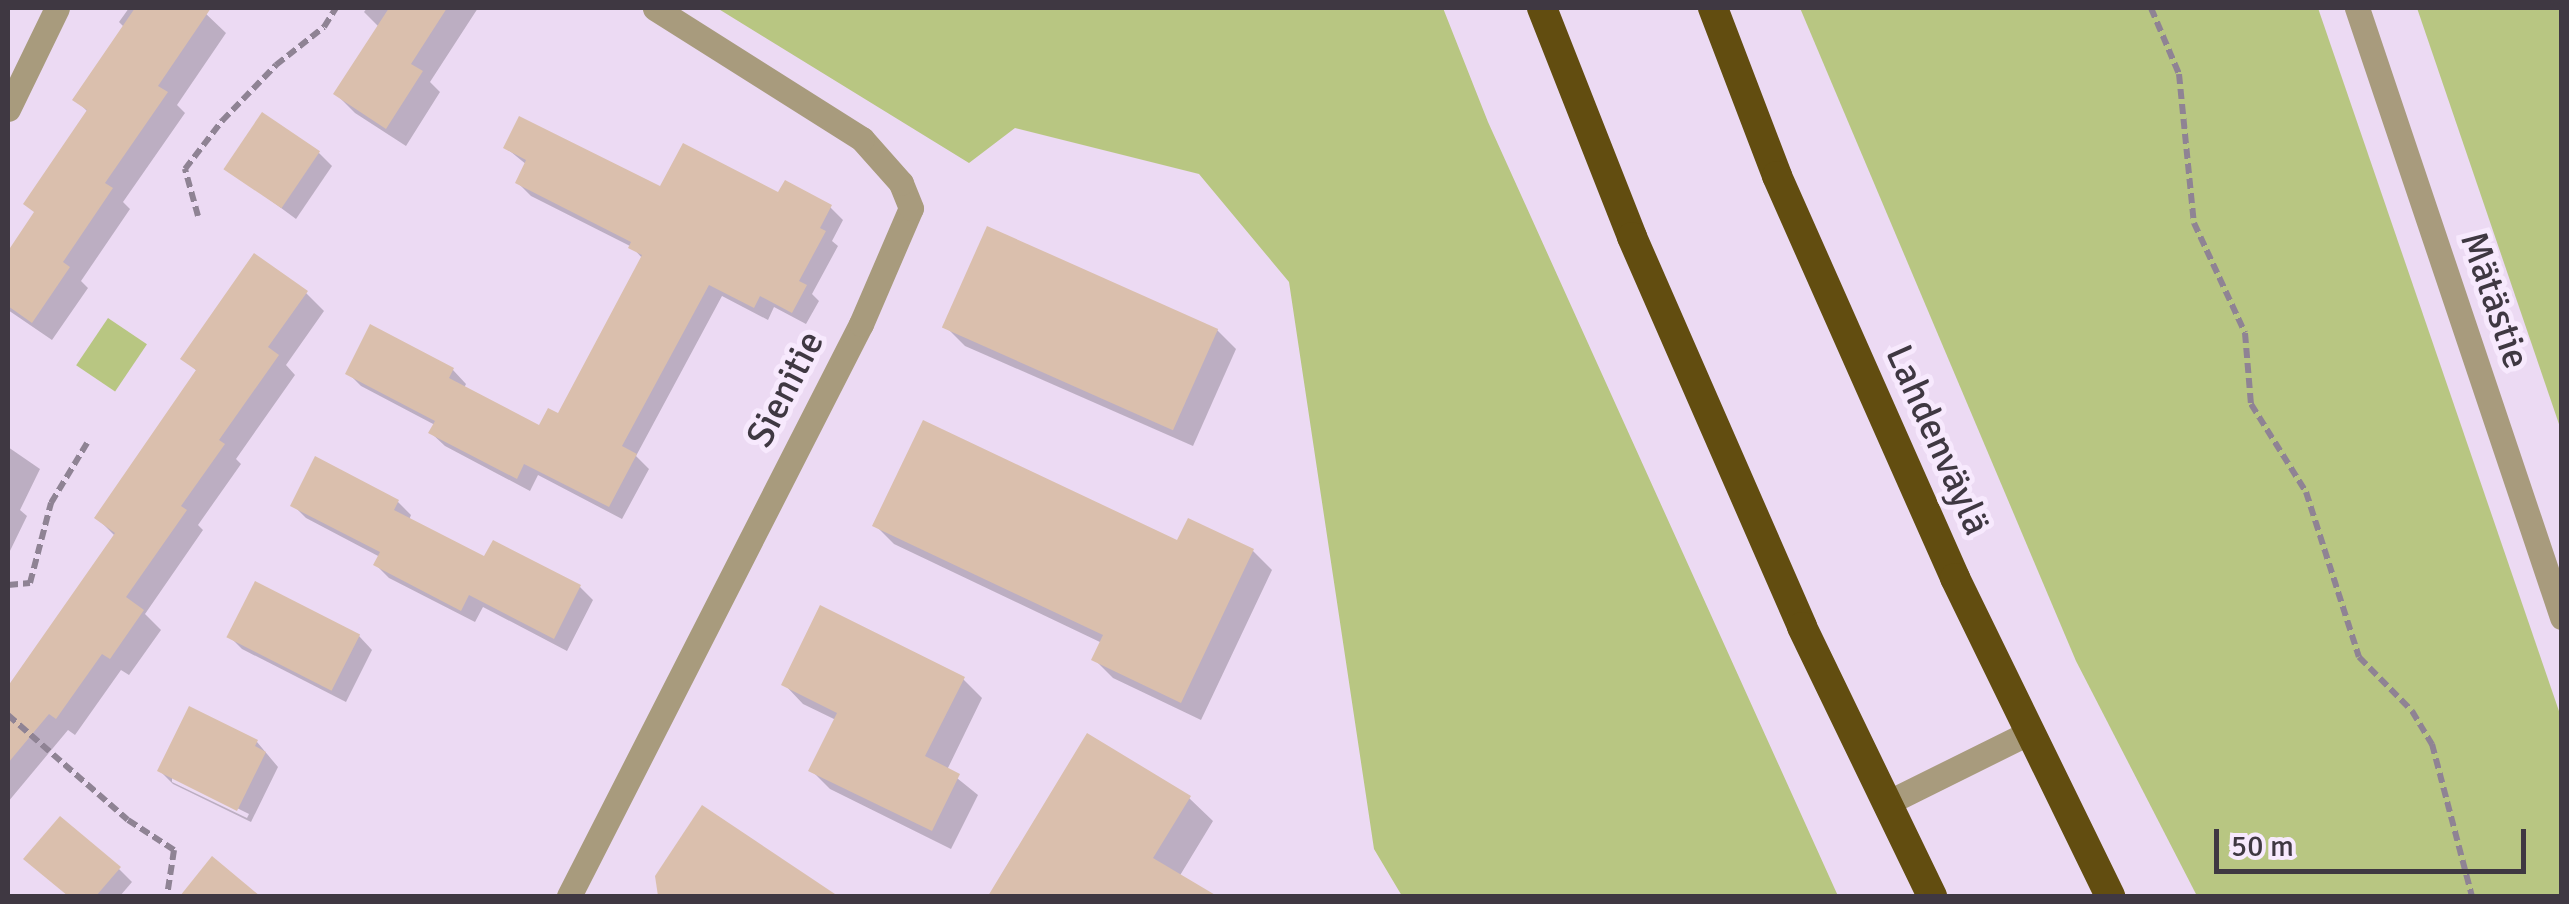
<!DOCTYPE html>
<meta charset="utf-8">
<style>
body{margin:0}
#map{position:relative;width:2569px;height:904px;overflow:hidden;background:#ecdaf3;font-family:Signika,sans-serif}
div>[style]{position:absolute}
.green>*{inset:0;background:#b8c682;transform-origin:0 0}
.shadow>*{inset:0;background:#0003}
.building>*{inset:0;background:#dabfad;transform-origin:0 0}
.path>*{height:6px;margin-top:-3px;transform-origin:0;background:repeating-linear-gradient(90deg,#8f8394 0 10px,transparent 0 15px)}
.minor>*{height:25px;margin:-12.5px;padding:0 12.5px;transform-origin:12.5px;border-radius:12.5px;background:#a89b7d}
.highway>*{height:30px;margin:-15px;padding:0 15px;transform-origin:15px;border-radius:15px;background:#624d10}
span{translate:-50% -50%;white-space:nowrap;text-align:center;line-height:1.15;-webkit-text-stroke:10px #f7e9fd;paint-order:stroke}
.street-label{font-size:38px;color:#3f3842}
.frame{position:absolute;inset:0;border:10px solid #3f3842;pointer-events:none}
.scale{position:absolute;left:2214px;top:829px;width:312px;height:45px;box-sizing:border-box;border:5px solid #3f3842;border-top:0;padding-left:12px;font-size:30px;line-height:35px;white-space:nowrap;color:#3f3842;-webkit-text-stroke:8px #f7e9fd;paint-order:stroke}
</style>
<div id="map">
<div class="green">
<i style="clip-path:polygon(717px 8px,1443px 8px,1488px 122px,1838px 896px,1402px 896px,1374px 849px,1289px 282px,1199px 174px,1015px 128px,969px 163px)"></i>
<i style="clip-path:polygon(1800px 8px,2318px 8px,2561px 717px,2561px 896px,2197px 896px,2076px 661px)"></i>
<i style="clip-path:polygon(2417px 8px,2561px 8px,2561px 430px)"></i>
<i style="left:108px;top:318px;width:47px;height:57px;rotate:34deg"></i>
</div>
<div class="shadow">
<i style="clip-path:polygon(129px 8px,205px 8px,203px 11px,226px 33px,177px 105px,185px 113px,123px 202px,130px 209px,81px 281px,88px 288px,52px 340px,8px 310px,8px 256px,36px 214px,88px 112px,75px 99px,125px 28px,119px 22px)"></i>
<i style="clip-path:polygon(367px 8px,478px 8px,430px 82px,440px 92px,406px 146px,355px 113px,336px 94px,379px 27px,364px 12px)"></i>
<i style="clip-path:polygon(506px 148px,661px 189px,779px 196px,830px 207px,843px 220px,832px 241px,838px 246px,812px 294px,819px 301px,806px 324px,774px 307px,768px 320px,722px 296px,636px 456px,649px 469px,622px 519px,538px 475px,530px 491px,445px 446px,431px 433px,435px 425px,361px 386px,348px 373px,453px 370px,466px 384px,464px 388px,540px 428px,559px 416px,643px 259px,632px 247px,531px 196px,518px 183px,527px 165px)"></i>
<i style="clip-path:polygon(319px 153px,332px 166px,296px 219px,228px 169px)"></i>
<i style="clip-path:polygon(306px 293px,324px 311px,286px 365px,295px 375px,236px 459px,241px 464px,198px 525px,203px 530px,145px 614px,161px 630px,129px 675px,121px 670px,75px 735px,68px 730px,8px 802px,8px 690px,115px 536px,97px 518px,198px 372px,184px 359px)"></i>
<i style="clip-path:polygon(946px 327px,1217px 330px,1236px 349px,1193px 446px,965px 346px)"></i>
<i style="clip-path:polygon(8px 447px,40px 469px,20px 510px,27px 516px,8px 555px)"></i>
<i style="clip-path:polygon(398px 502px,411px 515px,409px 520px,486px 560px,580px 587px,593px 600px,567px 651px,483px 607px,475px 622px,389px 578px,376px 565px,380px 557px,306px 518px,293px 505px)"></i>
<i style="clip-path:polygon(875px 525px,1253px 551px,1272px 570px,1201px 720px,1113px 678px,1094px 659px,1102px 643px,894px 544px)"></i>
<i style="clip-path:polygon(256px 584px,359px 636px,372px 650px,346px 702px,242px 649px,229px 636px)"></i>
<i style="clip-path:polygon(963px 679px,982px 698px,947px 770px,978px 795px,951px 849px,830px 789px,811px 770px,836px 720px,803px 704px,784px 684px)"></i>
<i style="clip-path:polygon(evenodd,190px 710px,257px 742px,278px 767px,251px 822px,173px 784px,160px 771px,190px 710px,172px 776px,249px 814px,247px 818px,172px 782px,172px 776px)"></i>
<i style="clip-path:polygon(1088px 736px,1189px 798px,1213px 821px,1179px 877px,1212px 896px,991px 896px)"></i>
<i style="clip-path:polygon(703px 809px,834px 896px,661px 896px,658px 876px)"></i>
<i style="clip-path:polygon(119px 869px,132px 882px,120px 896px,69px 896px,40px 872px)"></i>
</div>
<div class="building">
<i style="clip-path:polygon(135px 8px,211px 8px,158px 86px,168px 92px,105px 183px,113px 188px,63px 262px,70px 267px,32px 323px,8px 306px,8px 251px,34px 212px,23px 204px,87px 110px,72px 100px)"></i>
<i style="clip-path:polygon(389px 8px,447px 8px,411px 64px,423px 71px,386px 129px,333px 94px)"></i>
<i style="left:262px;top:112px;width:70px;height:69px;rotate:34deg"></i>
<i style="clip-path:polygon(519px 116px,660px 186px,683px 143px,778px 192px,785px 180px,832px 205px,820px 228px,826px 231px,799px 281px,807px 285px,792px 313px,760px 296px,754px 308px,709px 285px,622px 446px,637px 454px,609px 507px,524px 464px,517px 479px,428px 433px,435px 421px,345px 374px,370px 324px,454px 368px,449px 378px,539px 425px,548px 408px,558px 413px,642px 255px,628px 248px,631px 242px,515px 183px,526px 160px,503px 148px)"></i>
<i style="left:987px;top:226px;width:253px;height:111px;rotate:24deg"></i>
<i style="clip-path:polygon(254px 253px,308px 291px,268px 347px,279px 355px,219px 440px,225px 444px,181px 506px,187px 510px,126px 597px,144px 610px,110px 659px,102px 654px,56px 719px,49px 714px,8px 763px,8px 686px,115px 533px,94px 518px,196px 370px,180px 359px)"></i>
<i style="clip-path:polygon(923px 420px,1177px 540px,1188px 518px,1254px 549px,1181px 703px,1091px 660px,1103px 635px,872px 526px)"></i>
<i style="clip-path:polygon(315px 456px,399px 500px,394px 510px,484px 556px,493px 540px,581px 585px,554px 639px,469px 595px,461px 611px,373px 565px,380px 552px,290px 506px)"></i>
<i style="left:255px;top:581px;width:118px;height:63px;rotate:27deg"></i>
<i style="clip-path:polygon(820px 605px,965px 677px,925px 756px,960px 774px,932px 831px,808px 771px,837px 713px,781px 685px)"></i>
<i style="clip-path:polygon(189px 706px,258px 740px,255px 746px,266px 752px,237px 811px,157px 771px)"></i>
<i style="clip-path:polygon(1087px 733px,1191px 796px,1153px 858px,1217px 896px,988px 896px)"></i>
<i style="clip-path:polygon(702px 805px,838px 896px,658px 896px,655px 876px)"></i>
<i style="clip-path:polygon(60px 816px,121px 867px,96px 896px,68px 896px,23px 859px)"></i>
<i style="clip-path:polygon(212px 856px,260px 896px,180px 896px)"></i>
</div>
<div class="path">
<i style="left:2151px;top:8px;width:72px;rotate:67deg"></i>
<i style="left:2179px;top:74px;width:150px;rotate:84.3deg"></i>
<i style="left:2194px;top:223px;width:121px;rotate:65.1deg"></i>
<i style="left:2245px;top:333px;width:71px;rotate:85.2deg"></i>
<i style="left:2251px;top:404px;width:104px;rotate:58deg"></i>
<i style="left:2306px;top:492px;width:173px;rotate:72.2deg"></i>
<i style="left:2359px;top:657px;width:76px;rotate:45.5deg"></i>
<i style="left:2412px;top:711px;width:39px;rotate:59deg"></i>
<i style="left:2432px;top:744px;width:157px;rotate:75.3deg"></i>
<i style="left:198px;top:216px;width:49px;rotate:-105.5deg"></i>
<i style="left:185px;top:169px;width:61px;rotate:-52.4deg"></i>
<i style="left:222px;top:121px;width:78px;rotate:-46deg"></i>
<i style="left:276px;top:65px;width:61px;rotate:-38.4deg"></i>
<i style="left:324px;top:27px;width:22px;rotate:-58deg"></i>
<i style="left:8px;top:585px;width:22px;rotate:-5deg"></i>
<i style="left:30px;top:583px;width:83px;rotate:-75.3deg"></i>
<i style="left:51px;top:503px;width:70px;rotate:-59deg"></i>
<i style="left:8px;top:715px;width:159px;rotate:41.2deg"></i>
<i style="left:128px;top:820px;width:55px;rotate:33.1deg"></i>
<i style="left:174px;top:850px;width:47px;rotate:98.7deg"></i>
</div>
<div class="minor">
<i style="left:2357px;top:8px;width:643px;rotate:71.4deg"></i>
<i style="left:8px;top:109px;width:112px;rotate:-64.1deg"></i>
<i style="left:1887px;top:803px;width:160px;rotate:-26.4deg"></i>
<i style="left:569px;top:896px;width:642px;rotate:-62.96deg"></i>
<i style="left:861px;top:324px;width:126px;rotate:-66.7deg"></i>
<i style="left:911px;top:208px;width:27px;rotate:-112deg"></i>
<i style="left:901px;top:183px;width:59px;rotate:-131.6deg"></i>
<i style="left:862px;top:139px;width:245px;rotate:-147.7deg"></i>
</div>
<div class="highway">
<i style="left:1542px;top:8px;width:246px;rotate:68.5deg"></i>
<i style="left:1632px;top:237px;width:425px;rotate:66.4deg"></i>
<i style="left:1802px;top:627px;width:299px;rotate:64.2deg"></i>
<i style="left:1713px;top:8px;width:180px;rotate:69.1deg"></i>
<i style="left:1777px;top:176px;width:440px;rotate:66.1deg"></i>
<i style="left:1955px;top:578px;width:354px;rotate:64deg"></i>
</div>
<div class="street-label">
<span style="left:2495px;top:300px;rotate:71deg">Mätästie</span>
<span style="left:785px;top:389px;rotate:-63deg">Sienitie</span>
<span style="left:1938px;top:440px;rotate:66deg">Lahdenväylä</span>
</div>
<div class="frame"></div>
<div class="scale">50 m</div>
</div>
